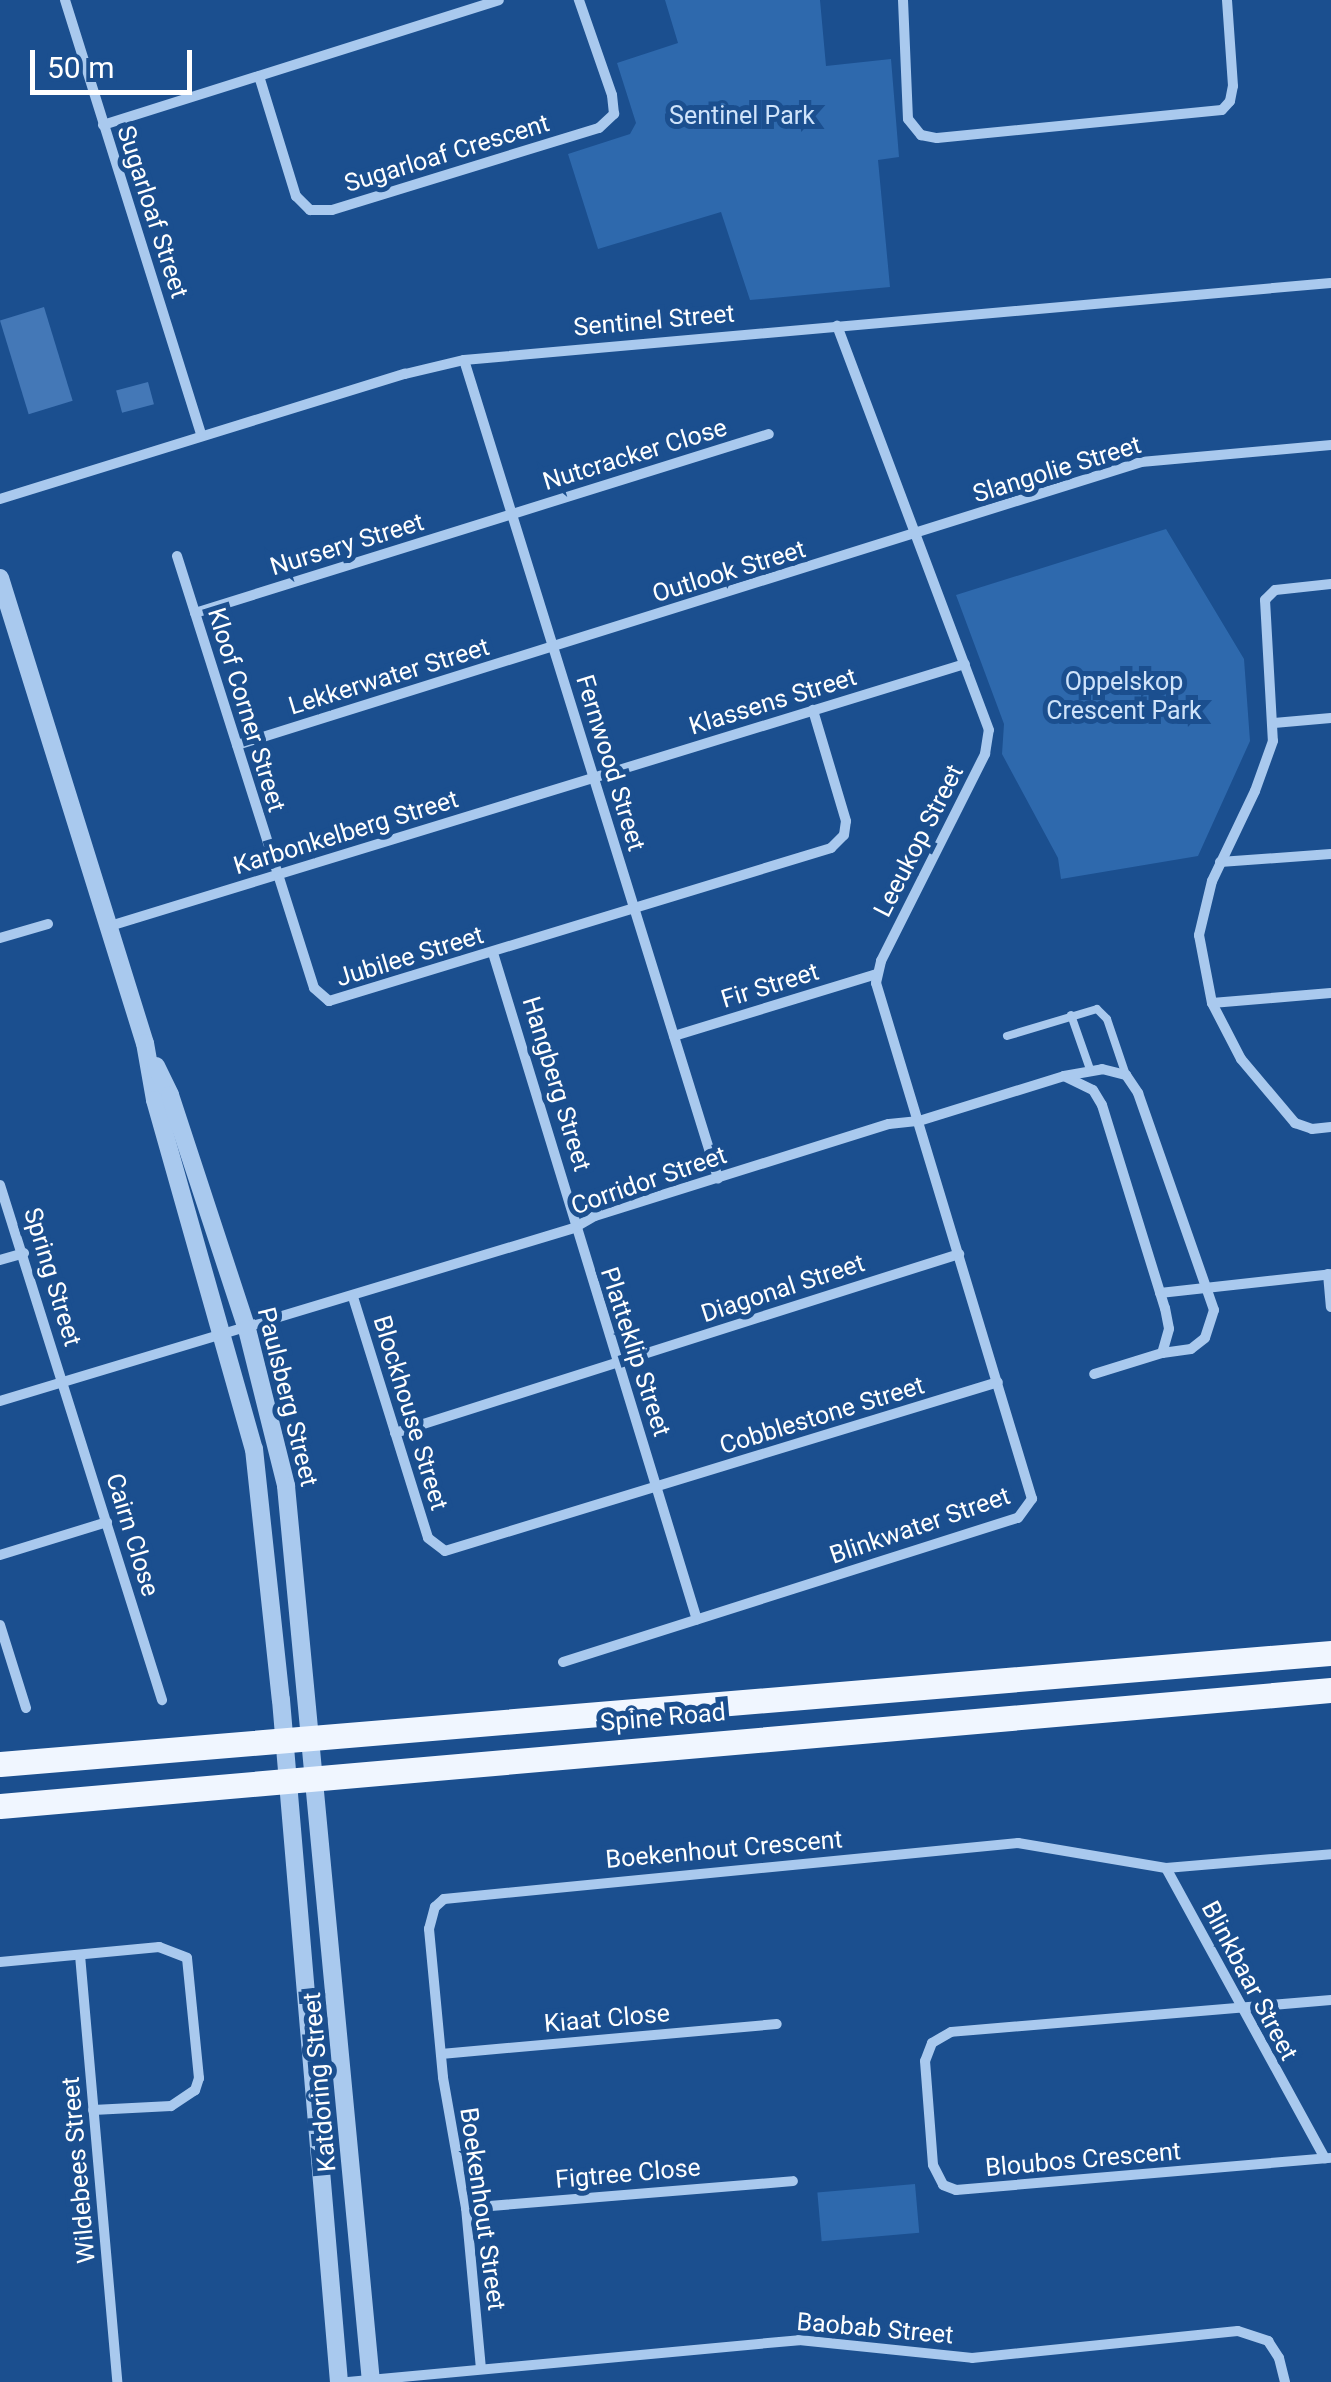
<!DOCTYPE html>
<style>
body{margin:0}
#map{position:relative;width:1331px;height:2382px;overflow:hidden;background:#1b4f8f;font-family:Roboto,sans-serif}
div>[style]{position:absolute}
.green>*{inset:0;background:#2e69ad;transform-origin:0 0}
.building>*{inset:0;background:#4478b7;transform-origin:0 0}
.service>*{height:8px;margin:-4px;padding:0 4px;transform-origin:4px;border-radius:4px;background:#a9c9ee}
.minor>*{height:10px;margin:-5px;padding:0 5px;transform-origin:5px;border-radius:5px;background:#a9c9ee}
.tertiary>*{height:18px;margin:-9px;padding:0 9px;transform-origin:9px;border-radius:9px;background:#a9c9ee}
.primary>*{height:25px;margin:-12.5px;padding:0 12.5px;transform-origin:12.5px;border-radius:12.5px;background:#f0f6ff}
span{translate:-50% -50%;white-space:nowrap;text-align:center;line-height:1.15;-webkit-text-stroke:10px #1b4f8f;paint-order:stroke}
.park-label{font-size:25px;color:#cfe3fa}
.street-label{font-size:25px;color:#fff}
.scale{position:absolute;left:30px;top:50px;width:162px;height:45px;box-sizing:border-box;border:5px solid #fff;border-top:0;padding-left:12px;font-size:30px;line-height:35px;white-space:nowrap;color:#fff;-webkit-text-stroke:8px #1b4f8f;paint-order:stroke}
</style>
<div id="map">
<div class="green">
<i style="clip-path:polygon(665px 0,820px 0,826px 66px,891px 59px,899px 157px,878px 160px,890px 287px,750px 300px,721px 212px,598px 249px,568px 154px,630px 134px,636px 123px,617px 63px,678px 43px)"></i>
<i style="clip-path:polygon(1166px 529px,1244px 659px,1250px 741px,1198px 856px,1061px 879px,1058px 858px,1002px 754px,1004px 724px,956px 595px)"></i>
<i style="left:915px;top:2184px;width:49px;height:98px;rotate:85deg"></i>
</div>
<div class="building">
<i style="left:44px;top:307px;width:98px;height:46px;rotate:73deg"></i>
<i style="left:148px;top:382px;width:23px;height:33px;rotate:75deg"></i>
</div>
<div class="service">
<i style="left:1071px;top:1015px;width:60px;rotate:70.7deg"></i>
<i style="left:1007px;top:1036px;width:94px;rotate:-16.7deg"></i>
<i style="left:1097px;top:1009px;width:14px;rotate:45deg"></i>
<i style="left:1107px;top:1019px;width:59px;rotate:71.3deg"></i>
</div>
<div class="minor">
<i style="left:65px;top:0;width:457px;rotate:72.6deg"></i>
<i style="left:903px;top:0;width:119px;rotate:87.6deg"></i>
<i style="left:908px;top:119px;width:21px;rotate:51deg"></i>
<i style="left:921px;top:135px;width:16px;rotate:11deg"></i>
<i style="left:937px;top:138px;width:286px;rotate:-5.6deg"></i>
<i style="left:1222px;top:110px;width:12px;rotate:-48deg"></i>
<i style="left:1230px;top:101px;width:15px;rotate:-79deg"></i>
<i style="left:1233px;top:86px;width:86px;rotate:-94deg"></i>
<i style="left:259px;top:76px;width:126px;rotate:72.9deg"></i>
<i style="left:296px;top:196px;width:20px;rotate:45deg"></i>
<i style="left:310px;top:210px;width:22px"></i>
<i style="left:332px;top:210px;width:279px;rotate:-17.1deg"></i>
<i style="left:599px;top:128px;width:21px;rotate:-43deg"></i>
<i style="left:614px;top:114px;width:19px;rotate:-96deg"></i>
<i style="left:612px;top:95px;width:101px;rotate:-109.2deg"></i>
<i style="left:103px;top:125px;width:415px;rotate:-17.5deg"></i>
<i style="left:464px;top:360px;width:857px;rotate:72.75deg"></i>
<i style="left:0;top:499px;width:424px;rotate:-17.2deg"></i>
<i style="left:405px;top:374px;width:61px;rotate:-13.3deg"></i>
<i style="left:464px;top:360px;width:870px;rotate:-5.08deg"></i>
<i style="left:177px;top:556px;width:453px;rotate:72.4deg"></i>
<i style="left:314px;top:988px;width:20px;rotate:41deg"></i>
<i style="left:329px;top:1001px;width:525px;rotate:-16.95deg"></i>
<i style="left:831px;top:848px;width:18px;rotate:-45deg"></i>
<i style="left:844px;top:835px;width:14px;rotate:-82deg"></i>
<i style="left:846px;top:821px;width:116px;rotate:-106.6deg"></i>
<i style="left:1331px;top:584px;width:56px;rotate:173.9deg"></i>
<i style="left:1275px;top:590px;width:14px;rotate:135deg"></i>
<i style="left:1265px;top:600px;width:141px;rotate:86.8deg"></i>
<i style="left:1273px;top:741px;width:53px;rotate:109.8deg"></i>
<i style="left:1255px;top:791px;width:100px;rotate:115.5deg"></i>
<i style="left:1212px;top:881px;width:56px;rotate:103.5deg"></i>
<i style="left:1199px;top:935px;width:69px;rotate:79.2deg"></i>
<i style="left:1212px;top:1003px;width:63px;rotate:62.6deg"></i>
<i style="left:1241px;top:1059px;width:84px;rotate:49.8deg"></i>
<i style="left:1295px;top:1123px;width:18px;rotate:19deg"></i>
<i style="left:1312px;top:1129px;width:19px;rotate:-6deg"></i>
<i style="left:195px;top:613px;width:601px;rotate:-17.32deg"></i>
<i style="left:1274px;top:723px;width:57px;rotate:-5deg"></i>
<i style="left:237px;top:745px;width:947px;rotate:-17.38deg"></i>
<i style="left:1141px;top:462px;width:191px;rotate:-5.1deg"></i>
<i style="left:1220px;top:862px;width:111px;rotate:-4.1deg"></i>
<i style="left:110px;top:926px;width:894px;rotate:-17.04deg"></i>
<i style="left:0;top:938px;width:50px;rotate:-16.3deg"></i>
<i style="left:493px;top:953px;width:697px;rotate:72.99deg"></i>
<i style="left:1212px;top:1003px;width:119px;rotate:-4.8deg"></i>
<i style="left:674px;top:1036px;width:212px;rotate:-17deg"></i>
<i style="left:1064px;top:1076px;width:32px;rotate:26deg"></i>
<i style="left:1093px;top:1090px;width:17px;rotate:59deg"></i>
<i style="left:1102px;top:1105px;width:213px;rotate:72.8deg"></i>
<i style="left:1165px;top:1308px;width:21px;rotate:79deg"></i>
<i style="left:1169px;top:1329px;width:25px;rotate:106deg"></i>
<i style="left:0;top:1185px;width:540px;rotate:72.54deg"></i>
<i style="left:0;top:1260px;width:25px;rotate:-16deg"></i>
<i style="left:1328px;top:1274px;width:33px;rotate:85deg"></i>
<i style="left:1160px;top:1293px;width:172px;rotate:-6.3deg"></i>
<i style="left:353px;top:1297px;width:252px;rotate:72.7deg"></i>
<i style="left:428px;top:1538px;width:21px;rotate:37deg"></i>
<i style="left:445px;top:1551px;width:578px;rotate:-16.99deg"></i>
<i style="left:0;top:1401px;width:600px;rotate:-16.77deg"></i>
<i style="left:574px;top:1228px;width:24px;rotate:-30deg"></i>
<i style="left:595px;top:1216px;width:308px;rotate:-17.4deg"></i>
<i style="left:889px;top:1124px;width:30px;rotate:-6deg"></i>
<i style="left:919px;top:1121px;width:152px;rotate:-17.2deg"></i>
<i style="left:1064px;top:1076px;width:39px;rotate:-10deg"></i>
<i style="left:1102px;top:1069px;width:25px;rotate:14deg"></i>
<i style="left:1126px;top:1075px;width:22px;rotate:56deg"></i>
<i style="left:1138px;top:1093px;width:230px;rotate:70.7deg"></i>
<i style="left:1214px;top:1310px;width:29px;rotate:108deg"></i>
<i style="left:1205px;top:1338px;width:18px;rotate:142deg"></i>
<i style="left:1191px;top:1349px;width:29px;rotate:172deg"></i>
<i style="left:1162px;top:1353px;width:71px;rotate:162.8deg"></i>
<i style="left:395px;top:1433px;width:592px;rotate:-17.61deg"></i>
<i style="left:0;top:1555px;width:112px;rotate:-17.1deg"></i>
<i style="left:0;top:1625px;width:87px;rotate:72.6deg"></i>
<i style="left:563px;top:1662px;width:477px;rotate:-17.6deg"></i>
<i style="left:1018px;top:1518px;width:24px;rotate:-54deg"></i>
<i style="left:1032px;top:1499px;width:539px;rotate:-106.82deg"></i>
<i style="left:876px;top:983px;width:23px;rotate:-77deg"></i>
<i style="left:881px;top:961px;width:232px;rotate:-63.3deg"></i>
<i style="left:985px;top:754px;width:24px;rotate:-81deg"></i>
<i style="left:989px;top:730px;width:432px;rotate:-110.6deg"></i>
<i style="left:1166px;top:1868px;width:331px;rotate:61.3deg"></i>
<i style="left:80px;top:1955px;width:429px;rotate:85deg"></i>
<i style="left:0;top:1962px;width:160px;rotate:-5.4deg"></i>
<i style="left:159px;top:1947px;width:30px;rotate:21deg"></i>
<i style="left:187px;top:1958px;width:121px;rotate:84.3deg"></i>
<i style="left:199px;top:2078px;width:13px;rotate:108deg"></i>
<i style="left:195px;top:2090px;width:29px;rotate:146deg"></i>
<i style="left:171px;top:2106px;width:78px;rotate:177.1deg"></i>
<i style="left:1331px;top:2000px;width:381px;rotate:175.2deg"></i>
<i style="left:951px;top:2032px;width:22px;rotate:150deg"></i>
<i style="left:932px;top:2043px;width:19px;rotate:111deg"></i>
<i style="left:925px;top:2061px;width:104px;rotate:85.6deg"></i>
<i style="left:933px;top:2165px;width:22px;rotate:63deg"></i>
<i style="left:943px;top:2185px;width:14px;rotate:21deg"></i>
<i style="left:956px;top:2190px;width:376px;rotate:-4.9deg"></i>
<i style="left:441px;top:2054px;width:337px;rotate:-5.1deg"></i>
<i style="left:466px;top:2208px;width:328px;rotate:-4.7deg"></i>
<i style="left:481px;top:2369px;width:162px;rotate:-95.3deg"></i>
<i style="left:466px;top:2208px;width:133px;rotate:-100deg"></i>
<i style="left:443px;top:2077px;width:149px;rotate:-95.4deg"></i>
<i style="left:429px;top:1929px;width:23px;rotate:-75deg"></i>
<i style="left:435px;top:1907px;width:12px;rotate:-42deg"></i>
<i style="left:444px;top:1899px;width:577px;rotate:-5.57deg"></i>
<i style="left:1018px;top:1843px;width:150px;rotate:9.6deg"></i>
<i style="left:1166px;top:1868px;width:166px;rotate:-4.8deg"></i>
<i style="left:348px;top:2382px;width:453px;rotate:-5.3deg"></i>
<i style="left:799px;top:2340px;width:174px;rotate:5.9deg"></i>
<i style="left:972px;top:2358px;width:267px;rotate:-5.8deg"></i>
<i style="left:1238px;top:2331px;width:32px;rotate:18deg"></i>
<i style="left:1268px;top:2341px;width:20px;rotate:57deg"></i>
<i style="left:1279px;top:2358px;width:25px;rotate:76deg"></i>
</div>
<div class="tertiary">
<i style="left:0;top:578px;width:487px;rotate:72.7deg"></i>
<i style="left:145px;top:1043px;width:58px;rotate:80deg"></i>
<i style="left:155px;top:1100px;width:363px;rotate:74.2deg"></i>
<i style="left:254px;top:1449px;width:252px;rotate:83.9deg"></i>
<i style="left:281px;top:1700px;width:684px;rotate:85.14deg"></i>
<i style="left:156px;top:1066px;width:32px;rotate:64deg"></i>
<i style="left:170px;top:1095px;width:246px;rotate:71.8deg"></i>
<i style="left:247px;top:1329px;width:162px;rotate:76deg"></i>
<i style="left:286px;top:1486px;width:900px;rotate:84.58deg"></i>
</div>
<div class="primary">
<i style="left:0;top:1764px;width:1336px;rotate:-4.77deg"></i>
<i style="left:0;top:1806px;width:1336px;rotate:-4.98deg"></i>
</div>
<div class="park-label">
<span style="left:742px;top:116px">Sentinel Park</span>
<span style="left:1124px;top:697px">Oppelskop<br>Crescent Park</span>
</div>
<div class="street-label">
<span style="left:447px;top:154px;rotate:-17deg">Sugarloaf Crescent</span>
<span style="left:152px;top:212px;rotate:72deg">Sugarloaf Street</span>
<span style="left:654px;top:321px;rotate:-5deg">Sentinel Street</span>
<span style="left:635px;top:455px;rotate:-17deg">Nutcracker Close</span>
<span style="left:1057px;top:470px;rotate:-17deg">Slangolie Street</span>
<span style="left:347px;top:545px;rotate:-17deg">Nursery Street</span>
<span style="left:729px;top:572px;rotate:-17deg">Outlook Street</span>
<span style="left:389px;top:677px;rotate:-17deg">Lekkerwater Street</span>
<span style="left:773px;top:702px;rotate:-17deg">Klassens Street</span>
<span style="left:246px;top:710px;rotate:73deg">Kloof Corner Street</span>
<span style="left:610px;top:763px;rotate:73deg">Fernwood Street</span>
<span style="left:346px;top:833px;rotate:-17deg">Karbonkelberg Street</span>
<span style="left:919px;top:841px;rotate:-63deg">Leeukop Street</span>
<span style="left:410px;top:957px;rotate:-17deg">Jubilee Street</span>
<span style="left:770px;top:986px;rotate:-17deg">Fir Street</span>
<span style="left:556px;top:1084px;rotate:73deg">Hangberg Street</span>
<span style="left:649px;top:1181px;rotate:-19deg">Corridor Street</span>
<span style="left:52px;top:1277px;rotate:73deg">Spring Street</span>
<span style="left:783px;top:1289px;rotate:-18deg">Diagonal Street</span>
<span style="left:635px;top:1352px;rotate:72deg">Platteklip Street</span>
<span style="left:287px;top:1397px;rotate:76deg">Paulsberg Street</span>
<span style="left:410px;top:1413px;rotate:73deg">Blockhouse Street</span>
<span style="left:822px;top:1416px;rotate:-17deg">Cobblestone Street</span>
<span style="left:920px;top:1526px;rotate:-19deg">Blinkwater Street</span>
<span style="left:132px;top:1535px;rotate:73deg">Cairn Close</span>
<span style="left:663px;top:1718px;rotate:-5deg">Spine Road</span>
<span style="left:724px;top:1850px;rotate:-5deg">Boekenhout Crescent</span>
<span style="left:1249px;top:1981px;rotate:62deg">Blinkbaar Street</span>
<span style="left:607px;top:2019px;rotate:-5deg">Kiaat Close</span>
<span style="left:320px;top:2082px;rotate:-95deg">Katdoring Street</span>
<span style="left:1083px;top:2160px;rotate:-5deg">Bloubos Crescent</span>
<span style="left:79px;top:2170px;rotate:-95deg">Wildebees Street</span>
<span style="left:628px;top:2174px;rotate:-5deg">Figtree Close</span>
<span style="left:482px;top:2209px;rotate:82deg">Boekenhout Street</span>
<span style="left:875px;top:2329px;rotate:5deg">Baobab Street</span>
</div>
<div class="scale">50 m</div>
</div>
